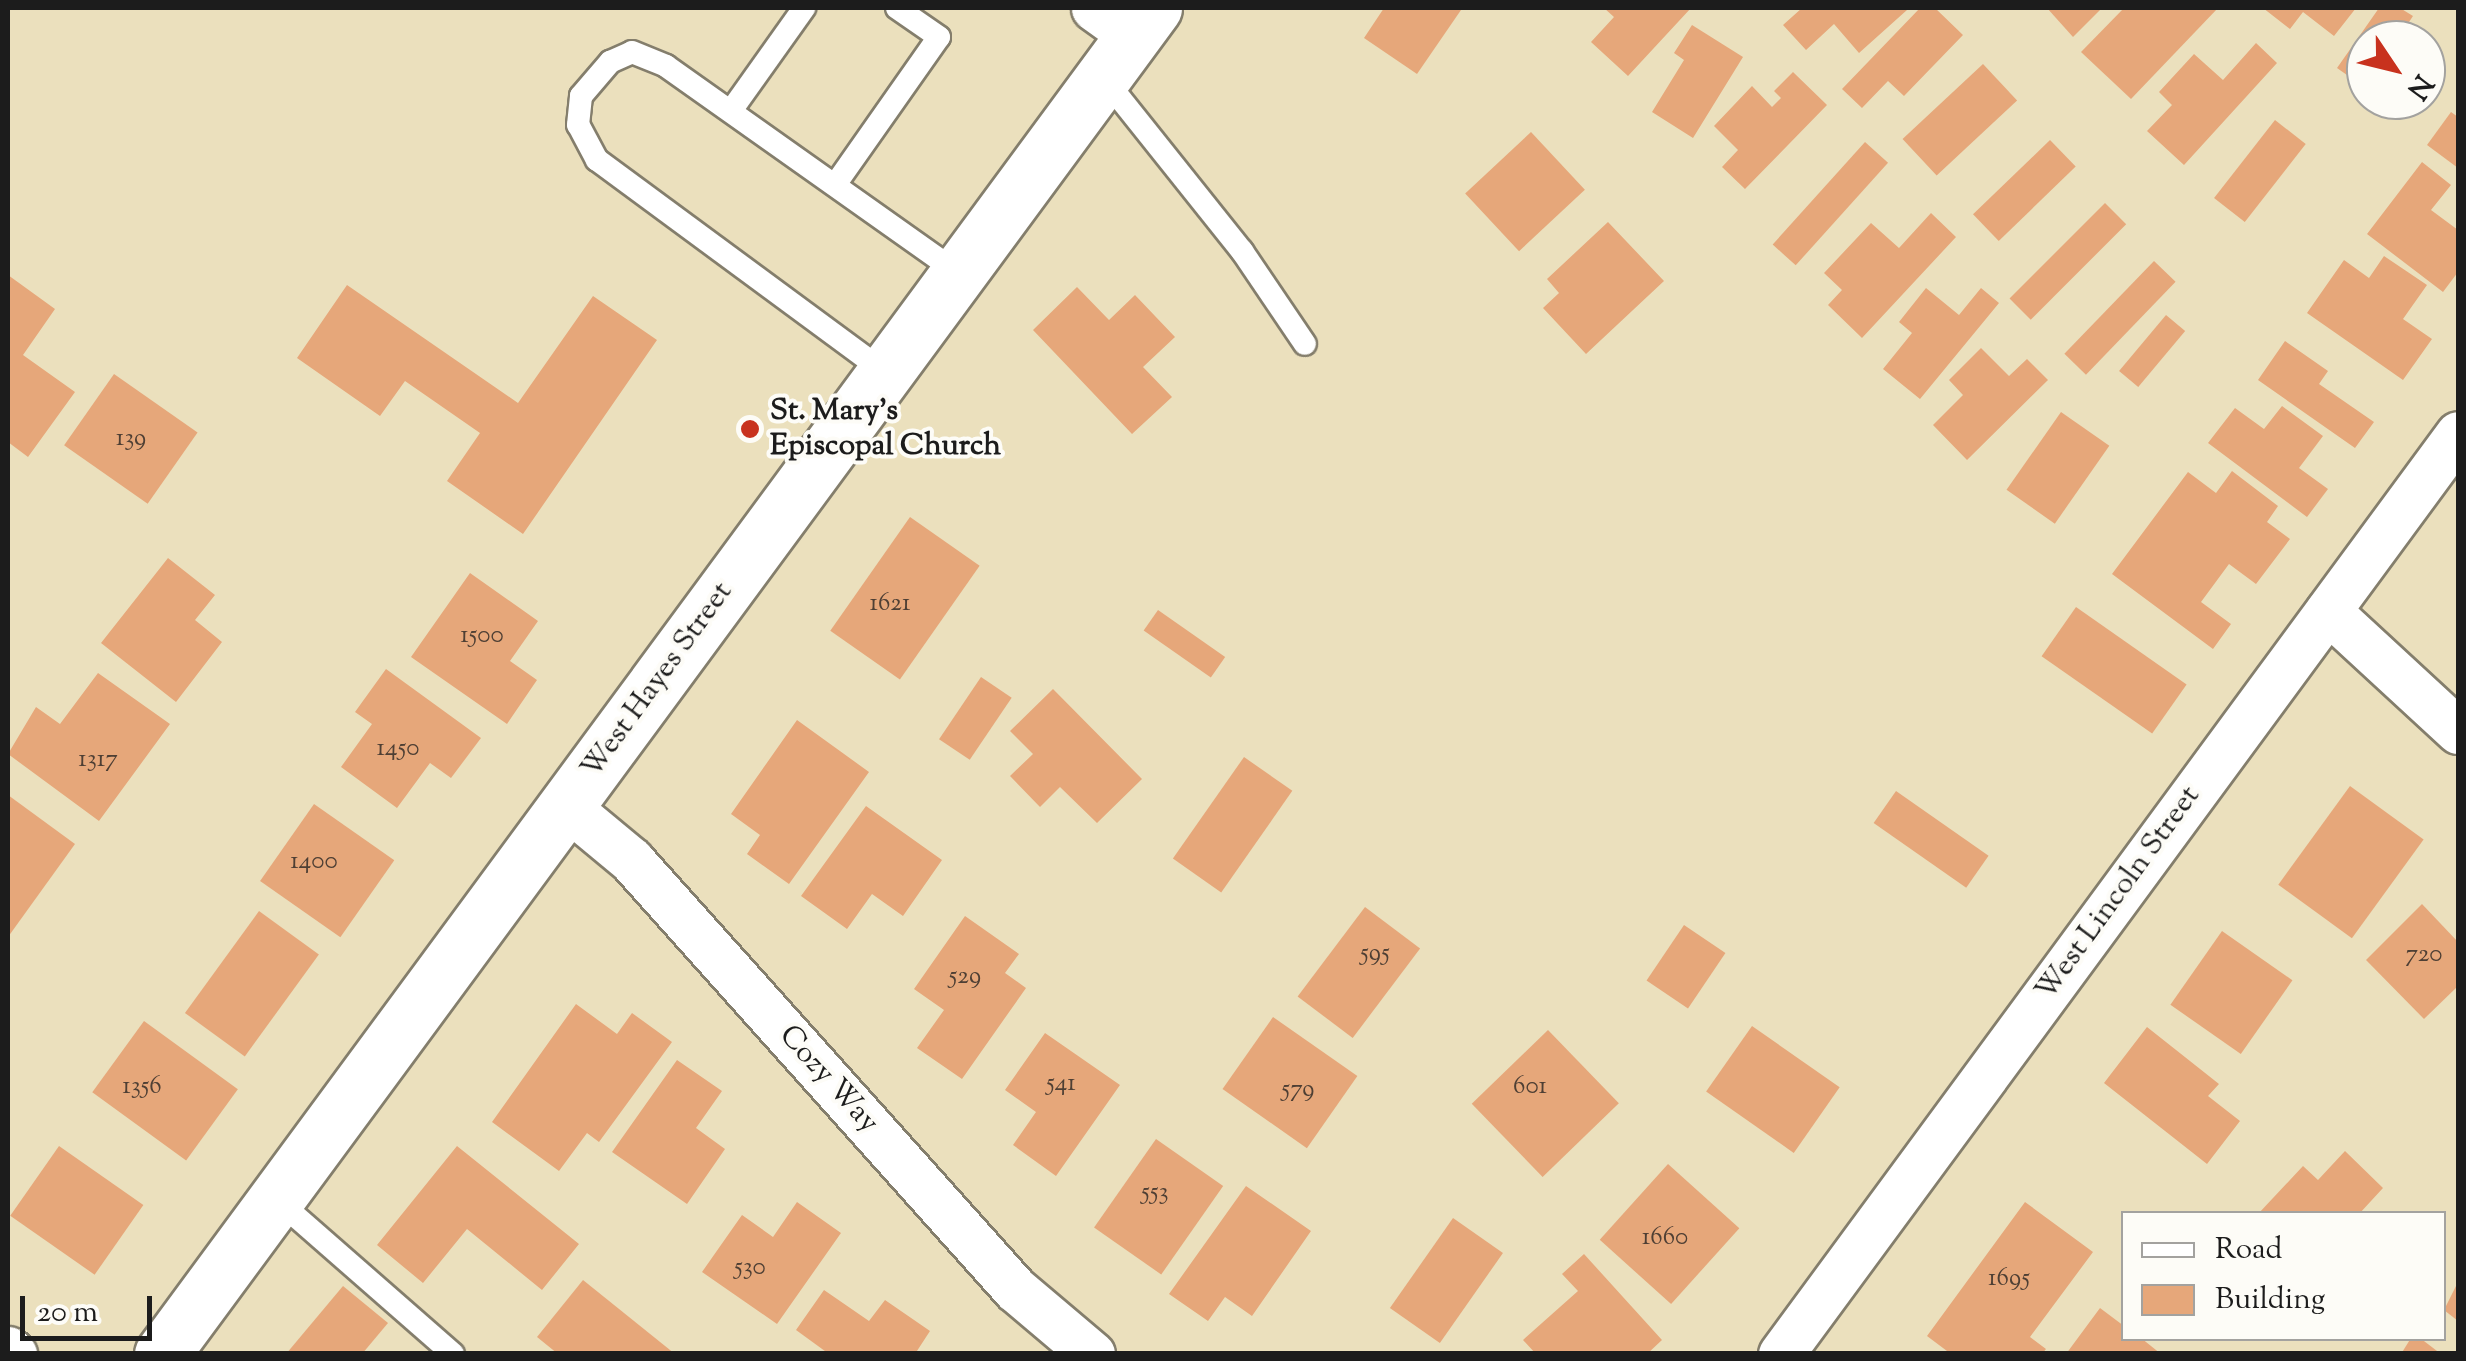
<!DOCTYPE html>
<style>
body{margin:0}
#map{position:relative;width:2466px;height:1361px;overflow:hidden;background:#ebe0bd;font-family:"Sorts Mill Goudy",serif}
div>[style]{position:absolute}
.building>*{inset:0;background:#e6a77a;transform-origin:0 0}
.roads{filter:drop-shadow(2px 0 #847e6c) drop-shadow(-2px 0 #847e6c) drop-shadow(0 2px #847e6c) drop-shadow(0 -2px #847e6c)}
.service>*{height:22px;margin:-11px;padding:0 11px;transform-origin:11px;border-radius:11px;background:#fff}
.minor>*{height:45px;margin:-22.5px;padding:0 22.5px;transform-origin:22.5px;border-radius:22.5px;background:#fff}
.tertiary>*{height:55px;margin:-27.5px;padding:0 27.5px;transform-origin:27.5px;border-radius:27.5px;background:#fff}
.dots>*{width:28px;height:28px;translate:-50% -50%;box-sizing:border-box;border:5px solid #fdfcf7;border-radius:50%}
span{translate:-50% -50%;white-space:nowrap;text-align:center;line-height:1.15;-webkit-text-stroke:8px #fdfcf7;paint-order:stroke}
.number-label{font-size:25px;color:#4e3f34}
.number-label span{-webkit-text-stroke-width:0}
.poi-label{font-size:30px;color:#1c1c1c;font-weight:700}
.left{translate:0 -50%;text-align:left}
.street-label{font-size:30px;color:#1c1c1c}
.frame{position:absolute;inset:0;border:10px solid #1c1c1c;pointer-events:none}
.legend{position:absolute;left:2121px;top:1211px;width:325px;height:130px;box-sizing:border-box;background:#fdfcf7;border:2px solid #a3a29f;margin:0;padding:12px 18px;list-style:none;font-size:30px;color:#1c1c1c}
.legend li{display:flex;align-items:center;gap:20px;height:50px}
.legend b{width:50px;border:2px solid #a3a29f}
.north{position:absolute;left:2346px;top:20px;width:100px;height:100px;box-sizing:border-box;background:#fdfcf7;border:2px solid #a3a29f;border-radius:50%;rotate:125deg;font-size:28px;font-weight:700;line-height:40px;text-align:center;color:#1c1c1c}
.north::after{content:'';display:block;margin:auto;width:35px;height:45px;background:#c8321e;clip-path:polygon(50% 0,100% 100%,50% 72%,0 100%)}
.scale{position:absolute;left:20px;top:1296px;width:132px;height:45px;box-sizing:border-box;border:5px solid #1c1c1c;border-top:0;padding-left:12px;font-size:30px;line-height:35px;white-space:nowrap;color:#1c1c1c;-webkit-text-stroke:8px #fdfcf7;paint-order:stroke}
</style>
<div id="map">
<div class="building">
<i style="clip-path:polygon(1384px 8px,1458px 8px,1461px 10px,1417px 74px,1364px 38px)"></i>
<i style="clip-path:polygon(1604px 8px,1691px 8px,1628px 76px,1591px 42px,1614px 17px)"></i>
<i style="clip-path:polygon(1802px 8px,1906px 8px,1907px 10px,1859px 53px,1834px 24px,1806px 50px,1783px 25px)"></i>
<i style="clip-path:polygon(1920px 8px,1935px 8px,1963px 35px,1904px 96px,1888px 81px,1862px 108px,1842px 89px)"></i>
<i style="clip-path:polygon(2047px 8px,2102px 8px,2073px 37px)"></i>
<i style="clip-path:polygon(2124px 8px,2218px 8px,2131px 99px,2081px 52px)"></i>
<i style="clip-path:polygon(2263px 8px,2356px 8px,2334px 36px,2303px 12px,2290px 29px)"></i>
<i style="clip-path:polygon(2379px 8px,2400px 8px,2413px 16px,2397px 40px,2366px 40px,2364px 87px,2337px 68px)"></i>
<i style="clip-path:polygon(1692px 25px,1743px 57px,1693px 138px,1652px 112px,1684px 60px,1674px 53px)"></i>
<i style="clip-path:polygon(2256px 43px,2277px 63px,2184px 165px,2147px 131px,2172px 105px,2159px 92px,2194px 54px,2223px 80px)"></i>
<i style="left:1983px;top:64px;width:50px;height:110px;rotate:47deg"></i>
<i style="clip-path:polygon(1793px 72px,1827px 105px,1745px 189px,1722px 167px,1738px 150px,1714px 126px,1752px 86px,1772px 107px,1781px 98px,1774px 91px)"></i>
<i style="clip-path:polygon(2451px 112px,2458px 117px,2458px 168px,2427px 145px)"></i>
<i style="left:2275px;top:120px;width:39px;height:99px;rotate:38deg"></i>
<i style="left:1531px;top:132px;width:79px;height:90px;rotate:47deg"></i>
<i style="left:2050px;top:140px;width:37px;height:107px;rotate:46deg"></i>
<i style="left:1865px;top:142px;width:31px;height:138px;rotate:42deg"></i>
<i style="clip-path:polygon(2422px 162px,2451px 185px,2431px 210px,2458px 230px,2458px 272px,2443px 292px,2367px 234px)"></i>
<i style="left:2105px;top:203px;width:30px;height:135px;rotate:45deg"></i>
<i style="clip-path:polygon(1931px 213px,1956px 237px,1862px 338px,1828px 305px,1842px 290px,1824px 273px,1871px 223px,1899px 248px)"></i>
<i style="clip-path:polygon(1608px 222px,1664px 281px,1586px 354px,1543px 308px,1559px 293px,1547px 279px)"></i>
<i style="clip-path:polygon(2384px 256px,2427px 285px,2403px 319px,2432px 339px,2403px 380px,2307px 313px,2344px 260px,2369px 278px)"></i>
<i style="left:2154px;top:261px;width:30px;height:129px;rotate:44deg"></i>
<i style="clip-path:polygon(8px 275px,55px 309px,23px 355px,75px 392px,28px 457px,8px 442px)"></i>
<i style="clip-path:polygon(347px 285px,518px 403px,593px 296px,657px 340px,523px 534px,447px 481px,480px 433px,405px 381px,380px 416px,297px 358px)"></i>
<i style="clip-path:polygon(1077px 287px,1109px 320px,1135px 295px,1175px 337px,1143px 367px,1172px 397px,1132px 434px,1033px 330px)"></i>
<i style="clip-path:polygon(1926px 288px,1959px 315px,1981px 288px,1999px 303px,1920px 399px,1883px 369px,1912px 333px,1899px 322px)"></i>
<i style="left:2166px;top:315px;width:25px;height:73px;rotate:40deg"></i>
<i style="clip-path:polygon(2285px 341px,2328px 371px,2319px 384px,2374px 422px,2355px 448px,2258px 380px)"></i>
<i style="clip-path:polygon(1981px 348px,2009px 376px,2027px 359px,2048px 380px,1967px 460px,1933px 425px,1963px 395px,1949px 380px)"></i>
<i style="left:114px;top:374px;width:102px;height:87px;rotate:35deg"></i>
<i style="clip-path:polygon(2282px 406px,2323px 436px,2299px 468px,2328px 489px,2307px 517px,2208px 443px,2235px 408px,2264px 429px)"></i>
<i style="left:2061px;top:412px;width:59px;height:95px;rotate:35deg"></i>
<i style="clip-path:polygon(2232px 471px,2278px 506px,2267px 522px,2290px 539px,2256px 584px,2229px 564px,2201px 602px,2231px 624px,2213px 649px,2112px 574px,2188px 472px,2216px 493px)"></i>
<i style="left:910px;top:517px;width:85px;height:139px;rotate:35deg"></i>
<i style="clip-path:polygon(168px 558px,215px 595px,195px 620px,222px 642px,176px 702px,101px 643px)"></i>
<i style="clip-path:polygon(470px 573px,538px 621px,510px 661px,537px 680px,507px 724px,411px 657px)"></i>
<i style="left:2076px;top:607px;width:135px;height:60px;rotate:35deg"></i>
<i style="left:1158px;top:610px;width:82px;height:25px;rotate:35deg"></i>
<i style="clip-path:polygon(386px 669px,481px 738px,451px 778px,430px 763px,397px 808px,341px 767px,372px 724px,355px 712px)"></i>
<i style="clip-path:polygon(98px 673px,170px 724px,99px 821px,8px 754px,36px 707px,60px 724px)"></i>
<i style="left:981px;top:677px;width:37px;height:75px;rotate:34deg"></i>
<i style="clip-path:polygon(1053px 689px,1142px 779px,1097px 823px,1060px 787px,1040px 807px,1010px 776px,1033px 754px,1010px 731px)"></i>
<i style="clip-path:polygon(797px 720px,869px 772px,789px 884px,747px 854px,760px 835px,731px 814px)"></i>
<i style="left:1244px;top:757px;width:59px;height:124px;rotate:35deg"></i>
<i style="left:2350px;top:786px;width:91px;height:122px;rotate:36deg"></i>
<i style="left:1896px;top:791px;width:113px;height:39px;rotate:35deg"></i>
<i style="clip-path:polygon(8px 795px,75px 844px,8px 937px)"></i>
<i style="left:314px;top:804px;width:98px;height:94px;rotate:35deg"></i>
<i style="clip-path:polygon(866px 806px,942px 860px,903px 916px,872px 894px,847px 929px,801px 896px)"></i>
<i style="clip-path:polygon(2422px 904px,2458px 942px,2458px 986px,2424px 1019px,2366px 960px)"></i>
<i style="left:1365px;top:907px;width:69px;height:112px;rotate:37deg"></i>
<i style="left:259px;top:911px;width:74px;height:126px;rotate:36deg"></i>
<i style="clip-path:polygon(965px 916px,1019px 954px,1005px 973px,1026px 988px,962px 1079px,917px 1048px,944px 1010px,914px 989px)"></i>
<i style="left:1684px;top:925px;width:50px;height:67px;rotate:34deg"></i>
<i style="left:2222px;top:931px;width:86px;height:90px;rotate:35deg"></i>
<i style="clip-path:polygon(576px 1004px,617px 1034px,632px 1013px,672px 1042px,599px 1142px,587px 1133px,559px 1171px,492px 1122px)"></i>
<i style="left:1273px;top:1017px;width:103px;height:88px;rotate:35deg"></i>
<i style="left:144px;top:1021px;width:116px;height:88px;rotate:36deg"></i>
<i style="left:1752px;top:1026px;width:107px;height:80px;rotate:35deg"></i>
<i style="clip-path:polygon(2147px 1027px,2219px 1084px,2208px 1096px,2240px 1121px,2207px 1164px,2104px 1083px)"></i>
<i style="left:1548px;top:1030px;width:102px;height:106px;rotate:46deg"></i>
<i style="clip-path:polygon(1045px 1033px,1120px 1085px,1056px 1176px,1013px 1145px,1036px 1112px,1005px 1090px)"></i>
<i style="clip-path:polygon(677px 1060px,722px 1091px,696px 1128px,725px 1149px,687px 1204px,612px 1152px)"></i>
<i style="left:1156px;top:1139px;width:82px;height:108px;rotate:35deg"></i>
<i style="left:59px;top:1146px;width:103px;height:85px;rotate:35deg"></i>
<i style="clip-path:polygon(457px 1146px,579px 1244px,542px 1290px,467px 1229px,423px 1283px,377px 1245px)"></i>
<i style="clip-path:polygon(2345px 1151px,2383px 1188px,2359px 1214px,2258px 1214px,2303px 1166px,2318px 1180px)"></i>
<i style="left:1668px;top:1164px;width:96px;height:102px;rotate:42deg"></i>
<i style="clip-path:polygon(1246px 1186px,1311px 1231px,1252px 1316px,1225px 1297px,1208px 1321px,1169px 1294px)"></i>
<i style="clip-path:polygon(797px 1202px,841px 1233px,777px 1324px,702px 1272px,742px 1215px,773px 1237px)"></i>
<i style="clip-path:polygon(2025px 1202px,2093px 1252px,2030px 1337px,2046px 1349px,2042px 1354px,1951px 1354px,1927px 1336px)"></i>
<i style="left:1453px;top:1218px;width:61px;height:110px;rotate:35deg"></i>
<i style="clip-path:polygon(1584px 1254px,1662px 1340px,1647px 1354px,1536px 1354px,1523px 1340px,1578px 1291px,1562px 1274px)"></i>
<i style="clip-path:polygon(583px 1280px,675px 1354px,558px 1354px,537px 1337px)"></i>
<i style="clip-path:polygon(2458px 1282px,2458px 1321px,2444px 1310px)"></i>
<i style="clip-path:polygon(343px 1286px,388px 1323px,362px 1354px,286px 1354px)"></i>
<i style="clip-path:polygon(824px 1290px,869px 1321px,885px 1300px,930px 1331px,915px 1354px,829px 1354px,796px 1330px)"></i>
<i style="clip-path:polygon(2100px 1308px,2124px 1326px,2124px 1338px,2141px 1338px,2161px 1354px,2066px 1354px)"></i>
<i style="clip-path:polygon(2411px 1338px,2420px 1338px,2441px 1354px,2401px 1354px)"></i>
</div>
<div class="roads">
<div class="service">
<i style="left:1103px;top:77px;width:223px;rotate:51.4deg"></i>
<i style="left:1242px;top:251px;width:112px;rotate:55.9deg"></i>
<i style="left:733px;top:108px;width:123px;rotate:-54.6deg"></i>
<i style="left:837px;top:182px;width:177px;rotate:-54.9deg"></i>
<i style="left:939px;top:37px;width:51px;rotate:-145.4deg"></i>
<i style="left:885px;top:372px;width:358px;rotate:-143.6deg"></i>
<i style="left:597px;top:160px;width:40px;rotate:-118deg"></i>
<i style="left:578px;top:125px;width:29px;rotate:-84deg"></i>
<i style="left:581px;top:96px;width:45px;rotate:-49.5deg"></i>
<i style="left:610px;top:62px;width:24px;rotate:-24deg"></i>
<i style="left:632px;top:52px;width:37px;rotate:22deg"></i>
<i style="left:666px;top:66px;width:358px;rotate:35.3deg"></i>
<i style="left:276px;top:1199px;width:235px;rotate:41.2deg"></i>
</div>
<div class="minor">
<i style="left:1094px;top:8px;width:48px;rotate:35.7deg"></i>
<i style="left:2328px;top:611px;width:177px;rotate:42.7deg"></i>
<i style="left:566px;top:806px;width:85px;rotate:39.7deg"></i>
<i style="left:631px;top:860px;width:576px;rotate:48.17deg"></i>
<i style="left:1015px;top:1289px;width:101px;rotate:40.2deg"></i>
<i style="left:8px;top:1349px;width:8px;rotate:40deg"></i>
<i style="left:1781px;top:1354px;width:1142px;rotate:-53.65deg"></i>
</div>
<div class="tertiary">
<i style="left:162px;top:1354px;width:1672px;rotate:-53.61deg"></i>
</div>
</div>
<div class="dots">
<i style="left:750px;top:429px;background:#c8321e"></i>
</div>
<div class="number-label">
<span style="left:131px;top:439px">139</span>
<span style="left:890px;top:604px">1621</span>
<span style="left:482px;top:636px">1500</span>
<span style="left:398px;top:749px">1450</span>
<span style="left:98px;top:760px">1317</span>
<span style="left:314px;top:862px">1400</span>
<span style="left:1375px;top:954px">595</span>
<span style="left:2424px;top:955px">720</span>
<span style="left:965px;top:977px">529</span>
<span style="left:1061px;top:1084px">541</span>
<span style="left:142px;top:1087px">1356</span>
<span style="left:1530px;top:1087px">601</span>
<span style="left:1298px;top:1090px">579</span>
<span style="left:1155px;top:1193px">553</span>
<span style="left:1665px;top:1238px">1660</span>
<span style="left:750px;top:1268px">530</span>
<span style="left:2009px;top:1279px">1695</span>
</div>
<div class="poi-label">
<span class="left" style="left:770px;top:429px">St. Mary's<br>Episcopal Church</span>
</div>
<div class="street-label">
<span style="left:658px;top:681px;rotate:-54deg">West Hayes Street</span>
<span style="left:2119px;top:894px;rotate:-54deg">West Lincoln Street</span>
<span style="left:828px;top:1080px;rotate:48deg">Cozy Way</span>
</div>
<div class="frame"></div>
<ul class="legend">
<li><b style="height:12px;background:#fff"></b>Road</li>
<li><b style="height:28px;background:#e6a77a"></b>Building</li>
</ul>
<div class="north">N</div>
<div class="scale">20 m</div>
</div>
